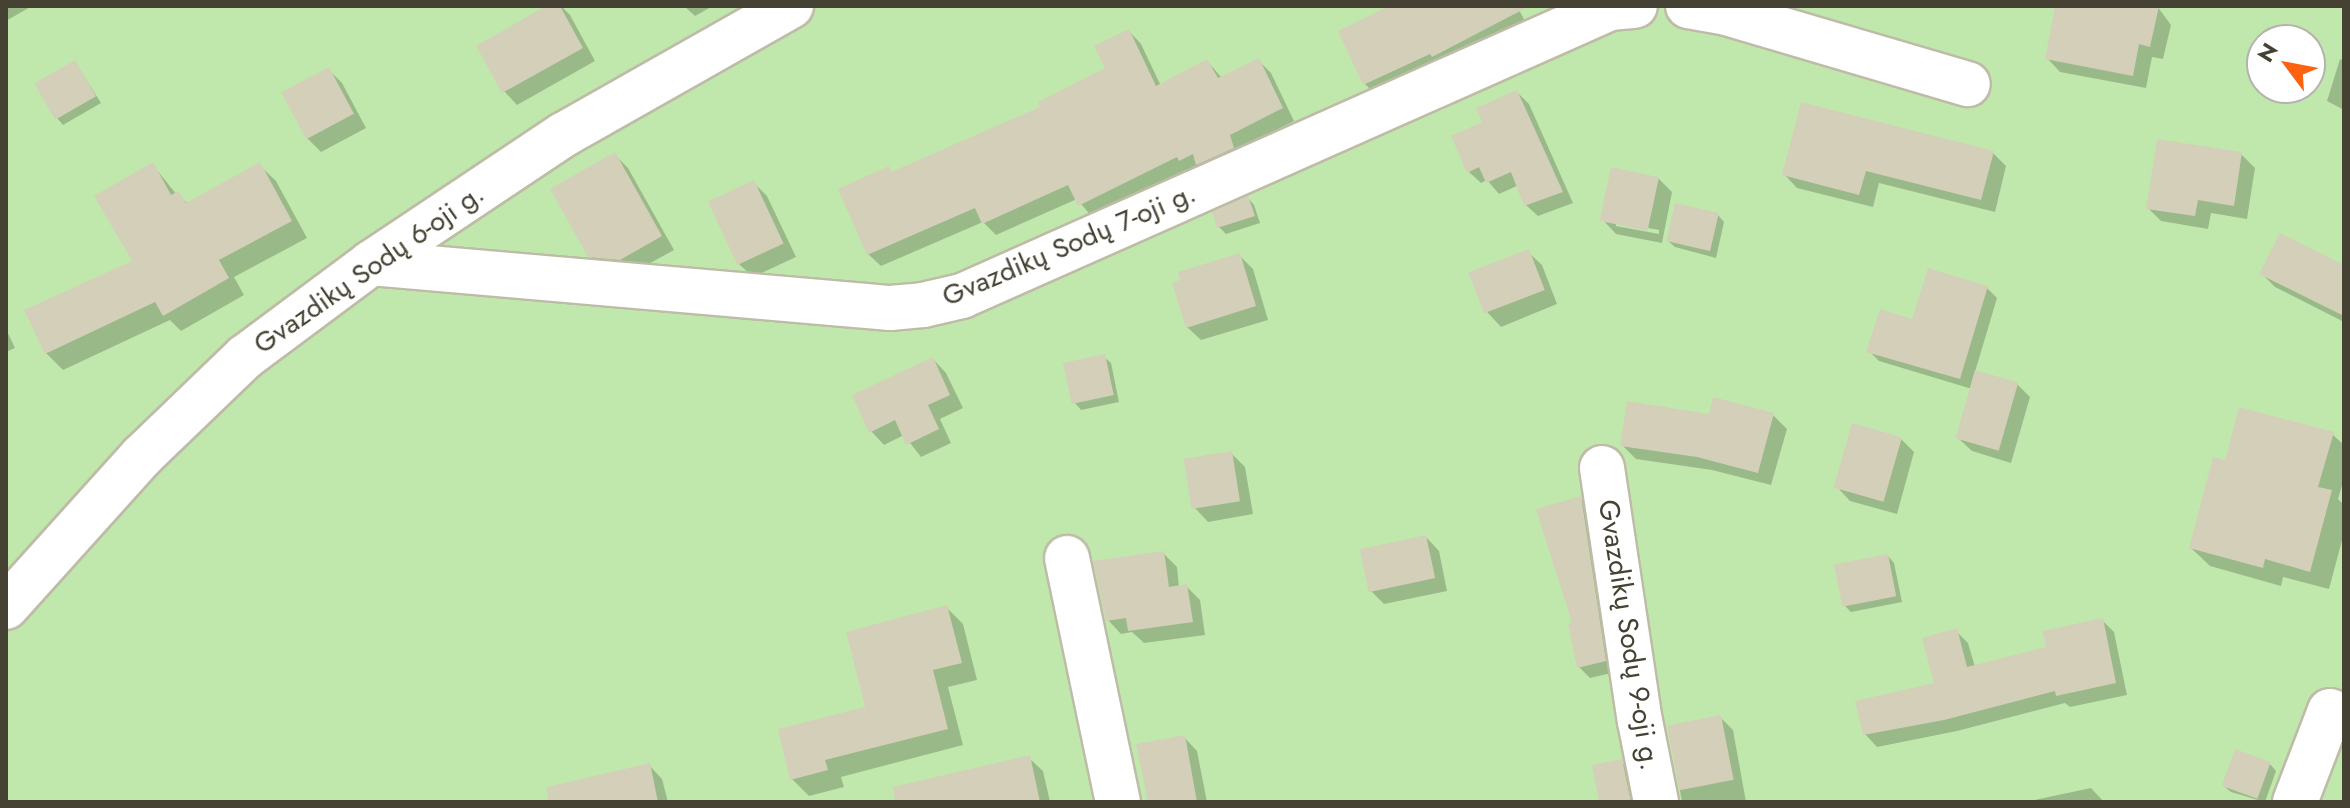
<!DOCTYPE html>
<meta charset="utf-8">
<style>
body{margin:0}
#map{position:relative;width:2350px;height:808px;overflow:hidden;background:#f3f1e4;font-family:Jost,sans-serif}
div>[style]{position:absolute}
.green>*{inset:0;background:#c1e8ac}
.shadow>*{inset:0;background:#0003}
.building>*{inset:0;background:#d4cfb9;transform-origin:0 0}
.roads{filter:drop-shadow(2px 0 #bebba7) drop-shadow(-2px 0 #bebba7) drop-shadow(0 2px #bebba7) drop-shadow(0 -2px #bebba7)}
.minor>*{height:44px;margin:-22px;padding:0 22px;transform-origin:22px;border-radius:22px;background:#fff}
span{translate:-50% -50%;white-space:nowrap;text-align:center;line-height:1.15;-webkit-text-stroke:6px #fff;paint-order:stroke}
.street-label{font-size:28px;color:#454234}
.frame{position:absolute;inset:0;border:8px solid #454234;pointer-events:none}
.north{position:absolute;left:2246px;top:24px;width:80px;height:80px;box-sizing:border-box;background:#fff;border:2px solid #b5b3ae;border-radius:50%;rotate:302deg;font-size:22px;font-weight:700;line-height:32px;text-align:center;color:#454234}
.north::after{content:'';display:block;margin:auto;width:28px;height:36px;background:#fe6210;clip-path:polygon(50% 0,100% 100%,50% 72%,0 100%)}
</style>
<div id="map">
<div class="green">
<i style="clip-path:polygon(evenodd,6px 6px,2344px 6px,2344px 802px,6px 802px,6px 6px,2262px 40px,2310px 40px,2310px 88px,2262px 88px,2262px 40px)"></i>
</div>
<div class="shadow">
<i style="clip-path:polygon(6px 6px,32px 6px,6px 21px)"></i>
<i style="clip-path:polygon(550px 6px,561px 6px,570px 15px,595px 61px,517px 105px,504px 91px)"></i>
<i style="clip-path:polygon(684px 6px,713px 6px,695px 16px)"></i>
<i style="clip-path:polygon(1393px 6px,1517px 6px,1528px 27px,1379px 98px,1365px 84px,1341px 32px)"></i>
<i style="clip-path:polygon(2057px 6px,2157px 6px,2171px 25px,2163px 59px,2152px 57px,2146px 88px,2060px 72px,2047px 58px)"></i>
<i style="clip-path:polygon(1129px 31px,1141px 44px,1161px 86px,1207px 61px,1222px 78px,1258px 60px,1271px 73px,1294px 121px,1241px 148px,1245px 161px,1194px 173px,1190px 169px,1092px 217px,1077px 199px,996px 235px,983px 222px,881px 266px,868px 254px,888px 169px,893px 174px,1043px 108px,1108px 69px)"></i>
<i style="clip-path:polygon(2340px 59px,2344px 61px,2344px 110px,2327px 101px)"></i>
<i style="clip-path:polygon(75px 62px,101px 103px,63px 125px,57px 118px)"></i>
<i style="clip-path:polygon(329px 70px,342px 83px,366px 128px,321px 152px,307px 138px)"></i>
<i style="clip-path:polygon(1517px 92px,1529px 104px,1573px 203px,1538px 216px,1526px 205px,1519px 185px,1499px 194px,1487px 180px,1481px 183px,1469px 172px)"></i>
<i style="clip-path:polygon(1993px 153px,2006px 166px,1995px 212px,1879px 183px,1873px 207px,1797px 188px,1784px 174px)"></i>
<i style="clip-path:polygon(614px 154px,628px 168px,674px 250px,634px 272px,603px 269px,589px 255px)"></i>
<i style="clip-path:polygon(2241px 154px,2255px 168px,2247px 219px,2211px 213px,2208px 229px,2161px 221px,2148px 208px)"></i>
<i style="clip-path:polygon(152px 164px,177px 195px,189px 204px,259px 165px,276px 181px,307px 238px,234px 277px,244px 295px,181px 331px,170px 320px,63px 370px,46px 353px,134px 262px)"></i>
<i style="clip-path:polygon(evenodd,1658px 178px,1672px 192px,1662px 243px,1616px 234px,1603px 220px,1658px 178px,1616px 222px,1659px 230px,1659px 234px,1616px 226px,1616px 222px)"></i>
<i style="clip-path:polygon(753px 182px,767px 196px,796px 257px,753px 277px,739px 264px)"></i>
<i style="clip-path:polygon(1248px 198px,1254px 205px,1260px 223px,1226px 234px,1219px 227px)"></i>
<i style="clip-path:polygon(1718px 215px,1724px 222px,1716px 258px,1675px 247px,1668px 241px)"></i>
<i style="clip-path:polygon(1528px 252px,1542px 265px,1557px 304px,1501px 327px,1488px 313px,1472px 275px)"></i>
<i style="clip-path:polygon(1239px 255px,1253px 269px,1268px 320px,1201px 340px,1187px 327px)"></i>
<i style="clip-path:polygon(2344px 267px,2344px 322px,2275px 287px,2262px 274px)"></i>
<i style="clip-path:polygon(1987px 288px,1997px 298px,1975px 372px,2017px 384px,2030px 397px,2011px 463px,1972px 451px,1958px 438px,1972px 389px,1879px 361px,1869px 351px,1914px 321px)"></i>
<i style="clip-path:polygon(6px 329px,15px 348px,6px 352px)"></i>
<i style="clip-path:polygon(1104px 357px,1111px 363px,1119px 402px,1081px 410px,1075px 403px)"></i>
<i style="clip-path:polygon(933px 359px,946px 373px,963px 408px,940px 419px,951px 443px,921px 457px,904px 435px,884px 445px,871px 431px)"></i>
<i style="clip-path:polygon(1715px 400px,1773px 415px,1787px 429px,1771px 485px,1712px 470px,1636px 459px,1622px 445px,1710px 416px)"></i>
<i style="clip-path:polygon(2332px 434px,2344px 445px,2344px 479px,2338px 499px,2344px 505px,2344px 533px,2329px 589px,2283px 577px,2281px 586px,2210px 566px,2191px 548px,2226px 462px)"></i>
<i style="clip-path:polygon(1901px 439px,1914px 452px,1897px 514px,1850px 501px,1837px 487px)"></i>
<i style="clip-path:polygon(1231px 453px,1245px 467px,1253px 514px,1208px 522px,1195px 508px)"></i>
<i style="clip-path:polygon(1580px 498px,1591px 509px,1616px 672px,1590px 678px,1579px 667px,1574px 625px)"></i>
<i style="clip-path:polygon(1426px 537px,1439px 551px,1447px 591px,1384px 604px,1370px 590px)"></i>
<i style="clip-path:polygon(1163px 553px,1177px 567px,1179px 587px,1187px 587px,1200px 600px,1205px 635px,1144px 643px,1132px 632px,1121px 634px,1108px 620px)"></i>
<i style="clip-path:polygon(1888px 556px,1894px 563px,1902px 602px,1851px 612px,1845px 606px)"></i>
<i style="clip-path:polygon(947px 608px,963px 624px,977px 680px,948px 687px,963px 745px,841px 777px,844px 787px,809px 796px,792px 779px,867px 709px)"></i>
<i style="clip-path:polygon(2102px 620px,2114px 632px,2127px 695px,2070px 707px,2065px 703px,1957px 731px,1877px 747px,1865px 734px,1937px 685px,1956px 631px,1968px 643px,1975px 667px,2048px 648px)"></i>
<i style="clip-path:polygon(1720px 717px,1733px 730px,1746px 802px,1682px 802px,1669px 728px)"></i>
<i style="clip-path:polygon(1184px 737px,1197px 751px,1207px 802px,1150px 802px)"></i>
<i style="clip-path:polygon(1029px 758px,1043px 771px,1050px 802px,968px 802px)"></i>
<i style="clip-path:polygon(1621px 762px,1634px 774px,1641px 802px,1601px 802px)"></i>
<i style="clip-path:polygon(2270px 764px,2276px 771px,2265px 802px,2231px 792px,2224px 786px)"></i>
<i style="clip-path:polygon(649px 765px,662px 779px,668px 802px,579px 802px)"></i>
<i style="clip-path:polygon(2091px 788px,2104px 802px,2025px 802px)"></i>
</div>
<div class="building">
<i style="clip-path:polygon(546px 6px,560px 6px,583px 48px,502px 93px,476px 46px)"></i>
<i style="clip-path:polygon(1389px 6px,1530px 6px,1432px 57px,1430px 54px,1363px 85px,1338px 31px)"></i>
<i style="clip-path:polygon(2055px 6px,2159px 6px,2150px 47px,2139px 44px,2133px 76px,2045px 59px)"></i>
<i style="clip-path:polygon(1129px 29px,1156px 86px,1207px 59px,1218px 78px,1259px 58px,1283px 108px,1230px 135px,1234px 148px,1196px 165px,1193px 154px,1179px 161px,1177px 157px,1078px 206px,1068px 185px,982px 224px,975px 208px,867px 255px,838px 189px,889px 166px,891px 172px,1040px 107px,1038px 102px,1105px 68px,1094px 46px)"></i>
<i style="left:75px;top:60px;width:42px;height:47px;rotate:60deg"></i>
<i style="left:329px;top:67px;width:53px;height:54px;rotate:62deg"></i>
<i style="clip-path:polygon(1517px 90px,1563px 192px,1524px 206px,1511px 172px,1486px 183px,1479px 167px,1467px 173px,1451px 136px,1482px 122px,1476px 108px)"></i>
<i style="clip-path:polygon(1801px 102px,1994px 151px,1981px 200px,1866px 171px,1859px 195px,1782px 175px)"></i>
<i style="clip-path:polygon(2157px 139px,2242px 152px,2234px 206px,2198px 200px,2195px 216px,2146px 209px)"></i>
<i style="clip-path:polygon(615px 152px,662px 236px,620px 260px,588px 257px,550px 189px)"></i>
<i style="clip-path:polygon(153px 162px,171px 195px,179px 191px,186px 203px,260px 162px,292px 221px,219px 260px,229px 278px,163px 316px,155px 302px,45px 354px,24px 310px,132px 261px,94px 196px)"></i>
<i style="left:1611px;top:167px;width:49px;height:55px;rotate:12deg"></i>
<i style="left:754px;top:180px;width:70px;height:51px;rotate:65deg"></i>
<i style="clip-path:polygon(1248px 196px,1255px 216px,1217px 228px,1212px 212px)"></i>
<i style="left:1675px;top:203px;width:45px;height:39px;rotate:13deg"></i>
<i style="clip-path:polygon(2280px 233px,2344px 265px,2344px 316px,2259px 274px)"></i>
<i style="left:1529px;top:249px;width:44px;height:65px;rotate:69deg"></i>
<i style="clip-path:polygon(1240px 253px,1256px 306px,1186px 328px,1172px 283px,1180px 280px,1178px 272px)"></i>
<i style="clip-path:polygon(1928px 268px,1988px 286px,1960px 379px,1866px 352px,1880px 309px,1912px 319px)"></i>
<i style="left:1105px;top:354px;width:42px;height:43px;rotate:78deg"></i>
<i style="clip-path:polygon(933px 357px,950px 395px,928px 405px,939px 429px,906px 445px,895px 420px,869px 433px,852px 395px)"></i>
<i style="left:1975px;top:370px;width:45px;height:71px;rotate:16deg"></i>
<i style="clip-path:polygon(1713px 397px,1774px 413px,1758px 473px,1697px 457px,1620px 446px,1627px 401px,1709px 414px)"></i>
<i style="clip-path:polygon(2239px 407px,2334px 432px,2318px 487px,2332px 490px,2310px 572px,2265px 559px,2263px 568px,2189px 548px,2213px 457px,2225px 460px)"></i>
<i style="left:1852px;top:423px;width:52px;height:67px;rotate:16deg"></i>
<i style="left:1232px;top:451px;width:51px;height:49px;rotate:81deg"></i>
<i style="clip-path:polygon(1581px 496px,1606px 661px,1577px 668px,1568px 624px,1572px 623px,1536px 509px)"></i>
<i style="left:1426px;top:535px;width:44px;height:68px;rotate:78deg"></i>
<i style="clip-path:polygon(1164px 551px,1169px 587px,1187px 584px,1193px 622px,1128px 631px,1126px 618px,1106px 621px,1093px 561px)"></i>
<i style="left:1888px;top:554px;width:43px;height:55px;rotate:79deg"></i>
<i style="clip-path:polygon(947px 605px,962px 663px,933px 670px,948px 729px,825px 760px,828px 770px,790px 780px,778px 729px,865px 707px,846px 632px)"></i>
<i style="clip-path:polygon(2103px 618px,2116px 683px,2056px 696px,2055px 691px,1944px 720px,1863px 735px,1855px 701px,1934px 683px,1922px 638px,1957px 628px,1967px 667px,2046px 647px,2042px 631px)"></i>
<i style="left:1721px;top:715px;width:66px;height:55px;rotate:79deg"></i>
<i style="clip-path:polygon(1185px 735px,1197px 802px,1148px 802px,1136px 744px)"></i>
<i style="left:2235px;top:749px;width:38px;height:39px;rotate:20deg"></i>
<i style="clip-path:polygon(1030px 755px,1040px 802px,895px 802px,893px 787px)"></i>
<i style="clip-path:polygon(1622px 759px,1631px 802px,1599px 802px,1592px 765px)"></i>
<i style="clip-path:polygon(650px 763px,658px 802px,548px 802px,547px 787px)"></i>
</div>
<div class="roads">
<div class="minor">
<i style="left:1688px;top:6px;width:39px;rotate:10deg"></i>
<i style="left:1726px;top:13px;width:252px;rotate:16.4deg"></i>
<i style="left:371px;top:263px;width:521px;rotate:4.96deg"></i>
<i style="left:890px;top:308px;width:33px;rotate:-5deg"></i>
<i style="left:923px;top:305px;width:40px;rotate:-13deg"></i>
<i style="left:962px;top:296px;width:709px;rotate:-23.96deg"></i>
<i style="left:1610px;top:8px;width:25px;rotate:-5deg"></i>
<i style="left:1602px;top:468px;width:256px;rotate:81.5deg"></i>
<i style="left:1640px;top:721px;width:83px;rotate:78.8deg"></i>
<i style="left:1067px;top:558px;width:249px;rotate:78.2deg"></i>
<i style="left:6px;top:607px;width:203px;rotate:-48deg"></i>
<i style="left:142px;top:456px;width:143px;rotate:-43.9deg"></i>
<i style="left:245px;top:357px;width:157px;rotate:-36.7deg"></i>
<i style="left:371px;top:263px;width:231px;rotate:-33.7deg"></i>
<i style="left:563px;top:135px;width:262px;rotate:-29.5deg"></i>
<i style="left:2295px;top:802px;width:97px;rotate:-69deg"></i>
<i style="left:2330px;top:711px;width:15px;rotate:23deg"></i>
</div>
</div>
<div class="street-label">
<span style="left:1069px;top:245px;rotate:-23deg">Gvazdikų Sodų 7-oji g.</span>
<span style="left:369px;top:269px;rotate:-35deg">Gvazdikų Sodų 6-oji g.</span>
<span style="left:1629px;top:635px;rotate:81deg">Gvazdikų Sodų 9-oji g.</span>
</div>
<div class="frame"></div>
<div class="north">N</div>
</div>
